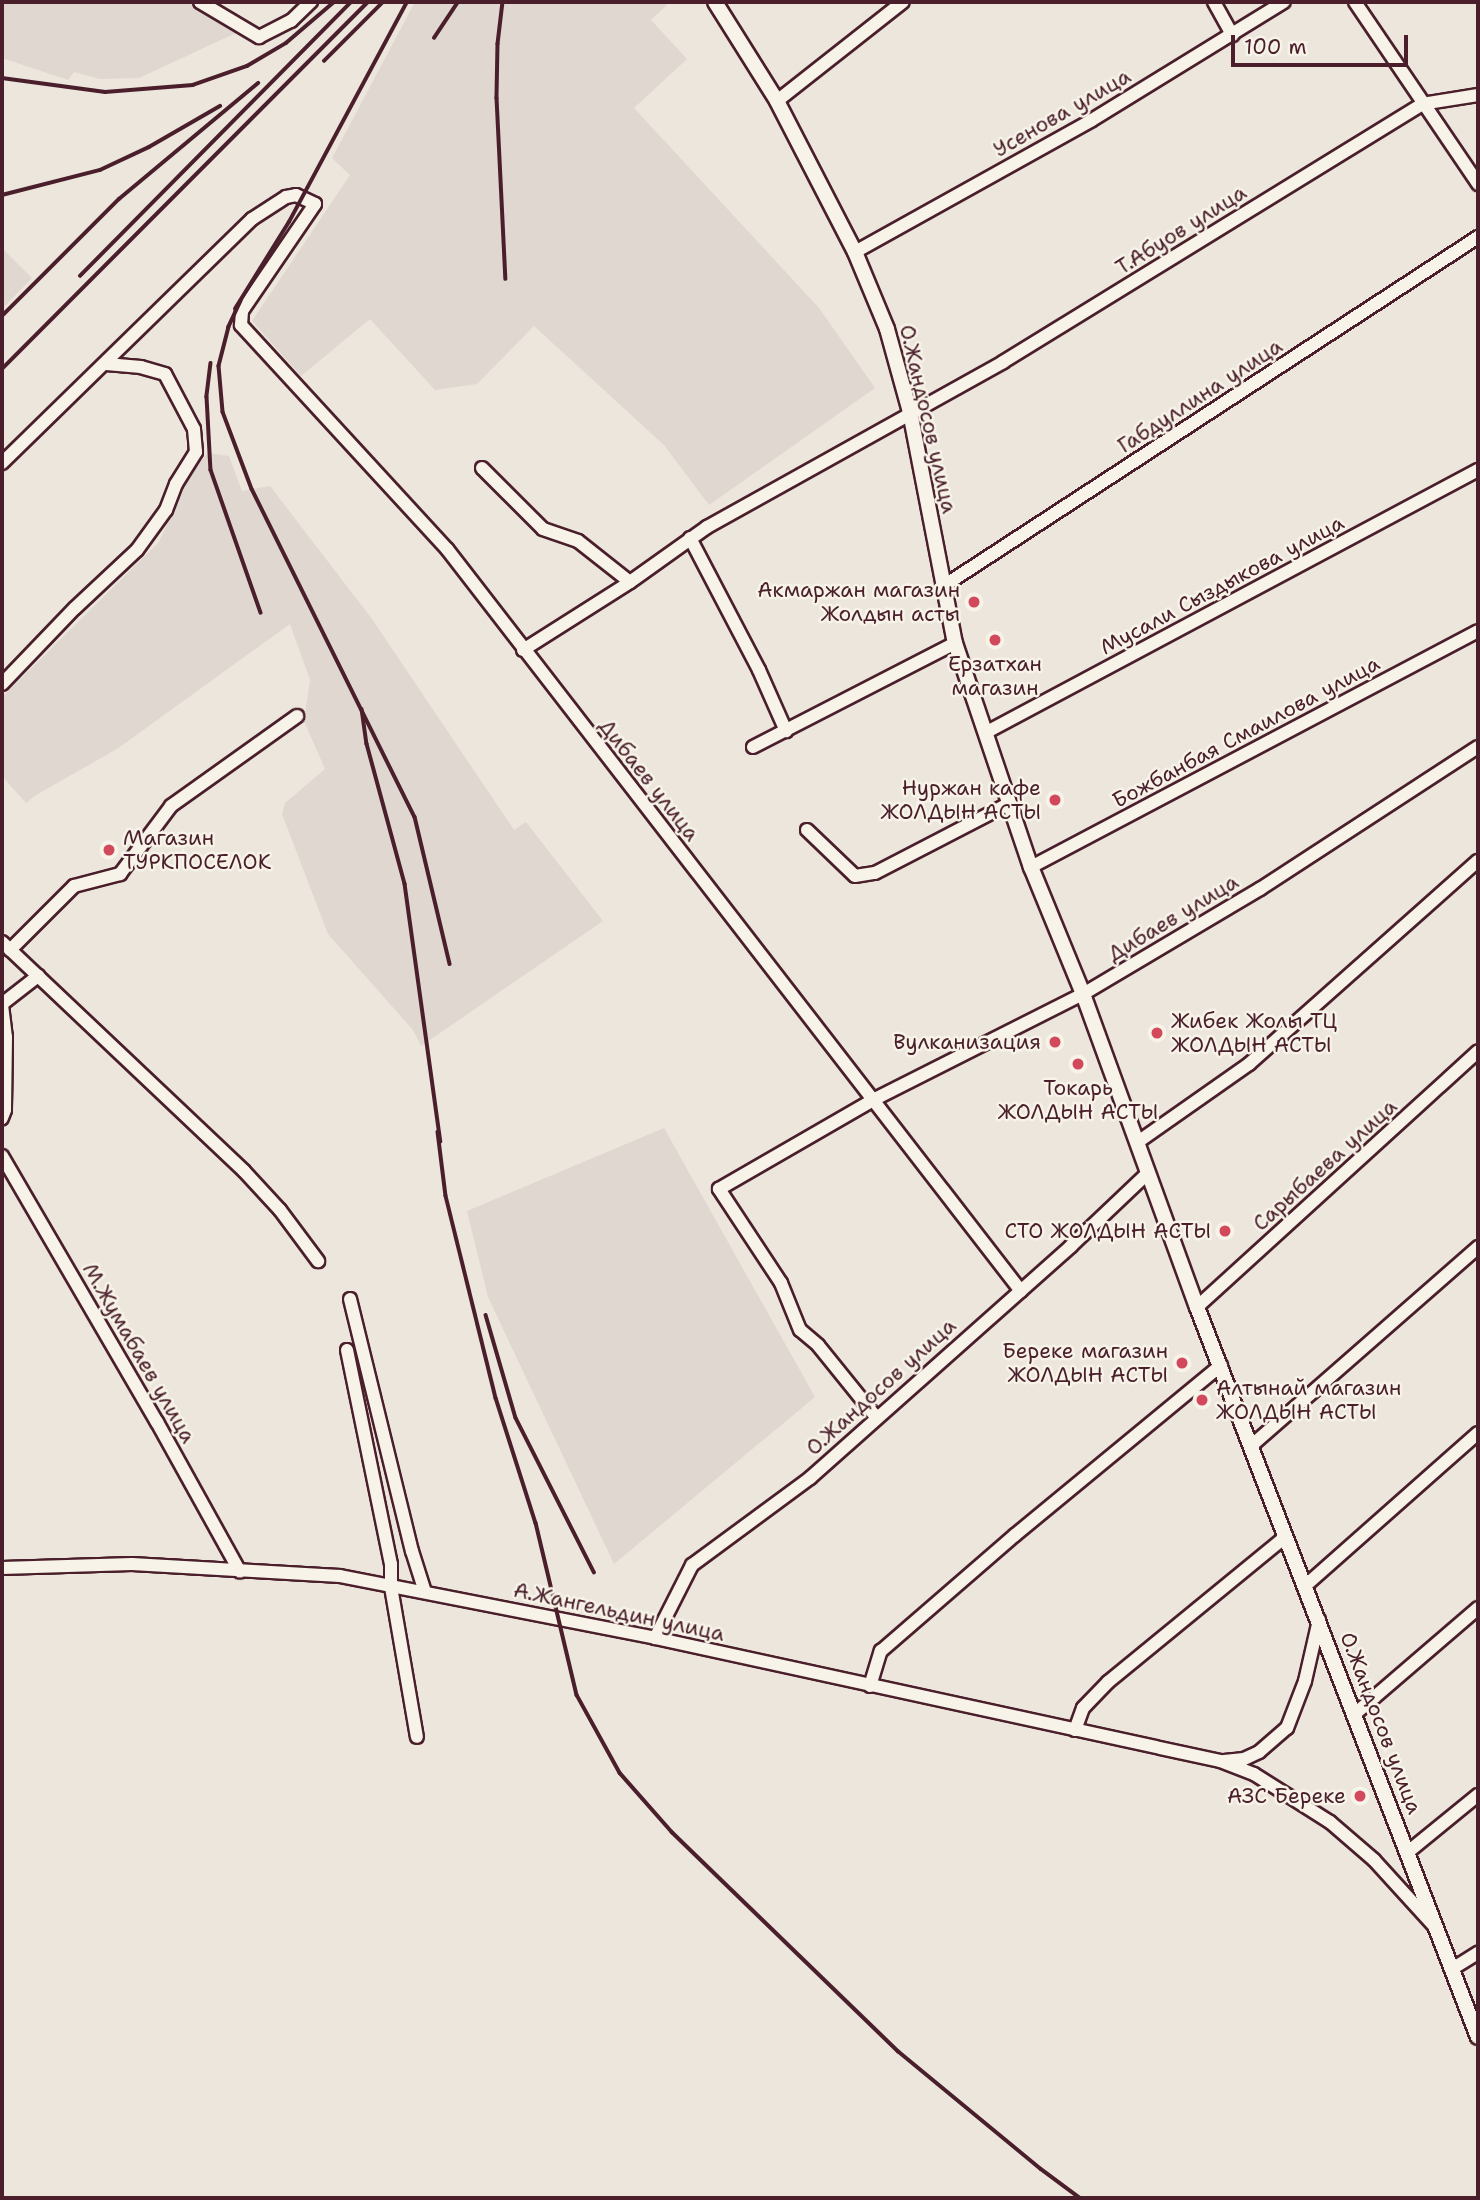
<!DOCTYPE html>
<meta charset="utf-8">
<style>
body{margin:0}
#map{position:relative;width:1480px;height:2200px;overflow:hidden;background:#ece6dd;font-family:"Shantell Sans",sans-serif}
div>[style]{position:absolute}
.built>*{inset:0;background:#e0d7d0}
.roads{filter:drop-shadow(2px 0 #4a1f2b) drop-shadow(-2px 0 #4a1f2b) drop-shadow(0 2px #4a1f2b) drop-shadow(0 -2px #4a1f2b)}
.minor>*{height:12px;margin:-6px;padding:0 6px;transform-origin:6px;border-radius:6px;background:#f7f3e8}
.major>*{height:14px;margin:-7px;padding:0 7px;transform-origin:7px;border-radius:7px;background:#f7f3e8}
.rail>*{height:3.5px;margin:-1.75px;padding:0 1.75px;transform-origin:1.75px;border-radius:1.75px;background:#4a1f2b}
.dots>*{width:19px;height:19px;translate:-50% -50%;box-sizing:border-box;border:4px solid #f7f3e8;border-radius:50%}
span{translate:-50% -50%;white-space:nowrap;text-align:center;line-height:1.15;-webkit-text-stroke:5px #f7f3e8;paint-order:stroke}
.street-label{font-size:21px;color:#4a1f2b}
.poi-label{font-size:21px;color:#4a1f2b}
.right{translate:-100% -50%;text-align:right}
.left{translate:0 -50%;text-align:left}
.frame{position:absolute;inset:0;border:4px solid #4a1f2b;pointer-events:none}
.scale{position:absolute;left:1231px;top:35px;width:177px;height:32px;box-sizing:border-box;border:4px solid #4a1f2b;border-top:0;padding-left:9px;font-size:21px;line-height:24px;white-space:nowrap;color:#4a1f2b;-webkit-text-stroke:5px #f7f3e8;paint-order:stroke}
</style>
<div id="map">
<div class="built">
<i style="clip-path:polygon(2px 2px,194px 2px,236px 33px,139px 78px,100px 79px,74px 72px,68px 80px,2px 58px)"></i>
<i style="clip-path:polygon(415px 2px,664px 2px,667px 5px,651px 20px,687px 59px,634px 108px,819px 308px,875px 388px,709px 505px,664px 445px,534px 326px,477px 384px,435px 390px,370px 319px,301px 376px,252px 321px,350px 175px,332px 158px)"></i>
<i style="clip-path:polygon(2px 248px,32px 278px,2px 309px)"></i>
<i style="clip-path:polygon(208px 453px,229px 456px,242px 491px,270px 486px,372px 619px,514px 830px,526px 822px,603px 921px,421px 1046px,413px 1030px,328px 934px,282px 814px,285px 803px,325px 769px,304px 721px,310px 680px,290px 624px,117px 749px,36px 795px,26px 803px,2px 776px,2px 697px,159px 542px,190px 473px)"></i>
<i style="clip-path:polygon(664px 1128px,815px 1397px,614px 1564px,488px 1297px,467px 1211px)"></i>
</div>
<div class="roads">
<div class="minor">
<i style="left:200px;top:2px;width:69px;rotate:30.7deg"></i>
<i style="left:259px;top:37px;width:36px;rotate:-27deg"></i>
<i style="left:291px;top:21px;width:28px;rotate:-44deg"></i>
<i style="left:1214px;top:2px;width:38px;rotate:61deg"></i>
<i style="left:1355px;top:2px;width:220px;rotate:55.9deg"></i>
<i style="left:777px;top:101px;width:160px;rotate:-38.2deg"></i>
<i style="left:855px;top:252px;width:271px;rotate:-29.1deg"></i>
<i style="left:1092px;top:120px;width:225px;rotate:-31.6deg"></i>
<i style="left:2px;top:463px;width:349px;rotate:-44.3deg"></i>
<i style="left:252px;top:219px;width:40px;rotate:-32.9deg"></i>
<i style="left:286px;top:197px;width:10px;rotate:-11deg"></i>
<i style="left:296px;top:195px;width:21px;rotate:25deg"></i>
<i style="left:315px;top:204px;width:130px;rotate:124.3deg"></i>
<i style="left:242px;top:311px;width:14px;rotate:94deg"></i>
<i style="left:241px;top:325px;width:304px;rotate:47.4deg"></i>
<i style="left:447px;top:549px;width:938px;rotate:52.28deg"></i>
<i style="left:482px;top:468px;width:86px;rotate:45deg"></i>
<i style="left:543px;top:529px;width:37px;rotate:19deg"></i>
<i style="left:578px;top:541px;width:66px;rotate:38.3deg"></i>
<i style="left:690px;top:538px;width:149px;rotate:62.4deg"></i>
<i style="left:759px;top:670px;width:67px;rotate:66.1deg"></i>
<i style="left:942px;top:587px;width:640px;rotate:-33.14deg"></i>
<i style="left:523px;top:650px;width:127px;rotate:-32.4deg"></i>
<i style="left:630px;top:582px;width:95px;rotate:-35.5deg"></i>
<i style="left:707px;top:527px;width:339px;rotate:-29.1deg"></i>
<i style="left:1003px;top:362px;width:492px;rotate:-31.6deg"></i>
<i style="left:1422px;top:104px;width:57px;rotate:-9.1deg"></i>
<i style="left:2px;top:684px;width:105px;rotate:-46.2deg"></i>
<i style="left:75px;top:608px;width:85px;rotate:-43.1deg"></i>
<i style="left:137px;top:550px;width:49px;rotate:-54.1deg"></i>
<i style="left:166px;top:510px;width:28px;rotate:-69deg"></i>
<i style="left:176px;top:484px;width:38px;rotate:-58deg"></i>
<i style="left:196px;top:452px;width:23px;rotate:-95deg"></i>
<i style="left:194px;top:429px;width:62px;rotate:-117.8deg"></i>
<i style="left:165px;top:374px;width:25px;rotate:-164deg"></i>
<i style="left:141px;top:367px;width:35px;rotate:-175deg"></i>
<i style="left:985px;top:733px;width:559px;rotate:-28.08deg"></i>
<i style="left:753px;top:747px;width:227px;rotate:-27.2deg"></i>
<i style="left:807px;top:830px;width:66px;rotate:43.8deg"></i>
<i style="left:855px;top:876px;width:20px;rotate:-9deg"></i>
<i style="left:875px;top:873px;width:152px;rotate:-27.4deg"></i>
<i style="left:1031px;top:867px;width:505px;rotate:-27.83deg"></i>
<i style="left:2px;top:942px;width:333px;rotate:43.4deg"></i>
<i style="left:244px;top:1171px;width:53px;rotate:47.3deg"></i>
<i style="left:280px;top:1210px;width:64px;rotate:53.3deg"></i>
<i style="left:10px;top:950px;width:91px;rotate:-45deg"></i>
<i style="left:74px;top:886px;width:48px;rotate:-14.6deg"></i>
<i style="left:120px;top:874px;width:85px;rotate:-53.1deg"></i>
<i style="left:171px;top:806px;width:155px;rotate:-35.5deg"></i>
<i style="left:2px;top:1004px;width:46px;rotate:-37.9deg"></i>
<i style="left:2px;top:1005px;width:32px;rotate:83deg"></i>
<i style="left:6px;top:1037px;width:73px;rotate:90.8deg"></i>
<i style="left:5px;top:1110px;width:9px;rotate:111deg"></i>
<i style="left:1138px;top:1142px;width:136px;rotate:-35.1deg"></i>
<i style="left:1249px;top:1064px;width:306px;rotate:-41.6deg"></i>
<i style="left:2px;top:1156px;width:308px;rotate:59.8deg"></i>
<i style="left:157px;top:1422px;width:171px;rotate:61deg"></i>
<i style="left:350px;top:1299px;width:260px;rotate:76.2deg"></i>
<i style="left:412px;top:1551px;width:43px;rotate:72.4deg"></i>
<i style="left:1197px;top:1307px;width:380px;rotate:-42.3deg"></i>
<i style="left:347px;top:1350px;width:218px;rotate:78.4deg"></i>
<i style="left:391px;top:1564px;width:23px;rotate:90deg"></i>
<i style="left:391px;top:1587px;width:152px;rotate:80.2deg"></i>
<i style="left:876px;top:1417px;width:92px;rotate:-128.9deg"></i>
<i style="left:818px;top:1345px;width:23px;rotate:-140deg"></i>
<i style="left:800px;top:1330px;width:51px;rotate:-112deg"></i>
<i style="left:781px;top:1283px;width:113px;rotate:-123.4deg"></i>
<i style="left:719px;top:1189px;width:180px;rotate:-30deg"></i>
<i style="left:875px;top:1099px;width:233px;rotate:-26.8deg"></i>
<i style="left:1083px;top:994px;width:206px;rotate:-30.7deg"></i>
<i style="left:1260px;top:889px;width:260px;rotate:-33.1deg"></i>
<i style="left:1251px;top:1446px;width:302px;rotate:-41.2deg"></i>
<i style="left:2px;top:1568px;width:130px;rotate:-1.8deg"></i>
<i style="left:132px;top:1564px;width:208px;rotate:3.3deg"></i>
<i style="left:340px;top:1576px;width:321px;rotate:11.1deg"></i>
<i style="left:655px;top:1638px;width:578px;rotate:12.28deg"></i>
<i style="left:1220px;top:1761px;width:36px;rotate:21deg"></i>
<i style="left:1254px;top:1774px;width:90px;rotate:32.3deg"></i>
<i style="left:1330px;top:1822px;width:58px;rotate:40.8deg"></i>
<i style="left:1374px;top:1860px;width:89px;rotate:47.7deg"></i>
<i style="left:1305px;top:1586px;width:231px;rotate:-41.5deg"></i>
<i style="left:655px;top:1638px;width:82px;rotate:-63.1deg"></i>
<i style="left:692px;top:1565px;width:147px;rotate:-36.4deg"></i>
<i style="left:810px;top:1478px;width:349px;rotate:-41.6deg"></i>
<i style="left:1071px;top:1246px;width:106px;rotate:-43.5deg"></i>
<i style="left:870px;top:1686px;width:37px;rotate:-73deg"></i>
<i style="left:881px;top:1651px;width:177px;rotate:-40.9deg"></i>
<i style="left:1015px;top:1535px;width:267px;rotate:-39.5deg"></i>
<i style="left:1356px;top:1713px;width:161px;rotate:-40.7deg"></i>
<i style="left:1075px;top:1730px;width:23px;rotate:-70deg"></i>
<i style="left:1083px;top:1708px;width:36px;rotate:-46deg"></i>
<i style="left:1108px;top:1682px;width:229px;rotate:-39.3deg"></i>
<i style="left:1224px;top:1761px;width:20px;rotate:-6deg"></i>
<i style="left:1244px;top:1759px;width:17px;rotate:-25deg"></i>
<i style="left:1259px;top:1752px;width:37px;rotate:-41deg"></i>
<i style="left:1287px;top:1728px;width:50px;rotate:-69deg"></i>
<i style="left:1305px;top:1681px;width:63px;rotate:-77.1deg"></i>
<i style="left:1408px;top:1852px;width:90px;rotate:-39.2deg"></i>
<i style="left:1452px;top:1969px;width:31px;rotate:-32deg"></i>
</div>
<div class="major">
<i style="left:715px;top:2px;width:117px;rotate:57.9deg"></i>
<i style="left:777px;top:101px;width:170px;rotate:62.7deg"></i>
<i style="left:855px;top:252px;width:83px;rotate:67.4deg"></i>
<i style="left:887px;top:329px;width:86px;rotate:74.5deg"></i>
<i style="left:910px;top:412px;width:235px;rotate:79deg"></i>
<i style="left:955px;top:643px;width:237px;rotate:71.3deg"></i>
<i style="left:1031px;top:867px;width:137px;rotate:67.7deg"></i>
<i style="left:1083px;top:994px;width:333px;rotate:70deg"></i>
<i style="left:1197px;top:1307px;width:782px;rotate:68.95deg"></i>
</div>
</div>
<div class="rail">
<i style="left:503px;top:2px;width:42px;rotate:96.8deg"></i>
<i style="left:498px;top:44px;width:54px;rotate:91.1deg"></i>
<i style="left:497px;top:98px;width:181px;rotate:87.2deg"></i>
<i style="left:434px;top:38px;width:43px;rotate:-56.3deg"></i>
<i style="left:324px;top:61px;width:83px;rotate:-45deg"></i>
<i style="left:2px;top:78px;width:104px;rotate:7.7deg"></i>
<i style="left:105px;top:92px;width:88px;rotate:-4.5deg"></i>
<i style="left:193px;top:85px;width:57px;rotate:-19.4deg"></i>
<i style="left:247px;top:66px;width:45px;rotate:-30.5deg"></i>
<i style="left:286px;top:43px;width:63px;rotate:-40.5deg"></i>
<i style="left:2px;top:195px;width:101px;rotate:-14.3deg"></i>
<i style="left:100px;top:170px;width:54px;rotate:-25.1deg"></i>
<i style="left:149px;top:147px;width:82px;rotate:-30deg"></i>
<i style="left:80px;top:276px;width:385px;rotate:-45.3deg"></i>
<i style="left:241px;top:301px;width:29px;rotate:115deg"></i>
<i style="left:229px;top:327px;width:40px;rotate:104.4deg"></i>
<i style="left:219px;top:366px;width:46px;rotate:85deg"></i>
<i style="left:223px;top:412px;width:82px;rotate:69.4deg"></i>
<i style="left:252px;top:489px;width:366px;rotate:63.6deg"></i>
<i style="left:415px;top:817px;width:151px;rotate:76.6deg"></i>
<i style="left:235px;top:309px;width:102px;rotate:-58.2deg"></i>
<i style="left:289px;top:222px;width:250px;rotate:-61.8deg"></i>
<i style="left:2px;top:316px;width:165px;rotate:-45deg"></i>
<i style="left:119px;top:199px;width:181px;rotate:-39.8deg"></i>
<i style="left:211px;top:363px;width:34px;rotate:97deg"></i>
<i style="left:207px;top:397px;width:73px;rotate:86.9deg"></i>
<i style="left:211px;top:470px;width:151px;rotate:70.7deg"></i>
<i style="left:2px;top:369px;width:518px;rotate:-45.08deg"></i>
<i style="left:362px;top:709px;width:35px;rotate:82deg"></i>
<i style="left:367px;top:744px;width:145px;rotate:74.8deg"></i>
<i style="left:405px;top:884px;width:260px;rotate:82.1deg"></i>
<i style="left:438px;top:1132px;width:64px;rotate:82.9deg"></i>
<i style="left:446px;top:1196px;width:208px;rotate:76.1deg"></i>
<i style="left:496px;top:1398px;width:131px;rotate:72.3deg"></i>
<i style="left:536px;top:1523px;width:177px;rotate:76.6deg"></i>
<i style="left:577px;top:1695px;width:89px;rotate:61.1deg"></i>
<i style="left:620px;top:1773px;width:79px;rotate:48.6deg"></i>
<i style="left:672px;top:1832px;width:315px;rotate:44.1deg"></i>
<i style="left:898px;top:2051px;width:185px;rotate:39.5deg"></i>
<i style="left:1041px;top:2169px;width:49px;rotate:36.6deg"></i>
<i style="left:486px;top:1315px;width:107px;rotate:73.8deg"></i>
<i style="left:516px;top:1418px;width:173px;rotate:63.1deg"></i>
</div>
<div class="dots">
<i style="left:974px;top:602px;background:#d1495b"></i>
<i style="left:995px;top:640px;background:#d1495b"></i>
<i style="left:1055px;top:800px;background:#d1495b"></i>
<i style="left:109px;top:850px;background:#d1495b"></i>
<i style="left:1157px;top:1033px;background:#d1495b"></i>
<i style="left:1055px;top:1042px;background:#d1495b"></i>
<i style="left:1078px;top:1064px;background:#d1495b"></i>
<i style="left:1225px;top:1231px;background:#d1495b"></i>
<i style="left:1182px;top:1363px;background:#d1495b"></i>
<i style="left:1202px;top:1400px;background:#d1495b"></i>
<i style="left:1360px;top:1796px;background:#d1495b"></i>
</div>
<div class="street-label">
<span style="left:1062px;top:113px;rotate:-30deg">Усенова улица</span>
<span style="left:1181px;top:230px;rotate:-32deg">Т.Абуов улица</span>
<span style="left:1200px;top:396px;rotate:-33deg">Габдуллина улица</span>
<span style="left:928px;top:419px;rotate:77deg">О.Жандосов улица</span>
<span style="left:1222px;top:585px;rotate:-28deg">Мусали Сыздыкова улица</span>
<span style="left:1246px;top:732px;rotate:-28deg">Божбанбая Смаилова улица</span>
<span style="left:649px;top:780px;rotate:52deg">Дибаев улица</span>
<span style="left:1173px;top:918px;rotate:-31deg">Дибаев улица</span>
<span style="left:1325px;top:1165px;rotate:-42deg">Сарыбаева улица</span>
<span style="left:139px;top:1353px;rotate:60deg">М.Жумабаев улица</span>
<span style="left:881px;top:1387px;rotate:-42deg">О.Жандосов улица</span>
<span style="left:619px;top:1612px;rotate:12deg">А.Жангельдин улица</span>
<span style="left:1381px;top:1723px;rotate:69deg">О.Жандосов улица</span>
</div>
<div class="poi-label">
<span class="right" style="left:960px;top:602px">Акмаржан магазин<br>Жолдын асты</span>
<span style="left:995px;top:676px">Ерзатхан<br>магазин</span>
<span class="right" style="left:1041px;top:800px">Нуржан кафе<br>ЖОЛДЫН АСТЫ</span>
<span class="left" style="left:123px;top:850px">Магазин<br>ТУРКПОСЕЛОК</span>
<span class="left" style="left:1171px;top:1033px">Жибек Жолы ТЦ<br>ЖОЛДЫН АСТЫ</span>
<span class="right" style="left:1041px;top:1042px">Вулканизация</span>
<span style="left:1078px;top:1100px">Токарь<br>ЖОЛДЫН АСТЫ</span>
<span class="right" style="left:1211px;top:1231px">СТО ЖОЛДЫН АСТЫ</span>
<span class="right" style="left:1168px;top:1363px">Береке магазин<br>ЖОЛДЫН АСТЫ</span>
<span class="left" style="left:1216px;top:1400px">Алтынай магазин<br>ЖОЛДЫН АСТЫ</span>
<span class="right" style="left:1346px;top:1796px">АЗС Береке</span>
</div>
<div class="frame"></div>
<div class="scale">100 m</div>
</div>
